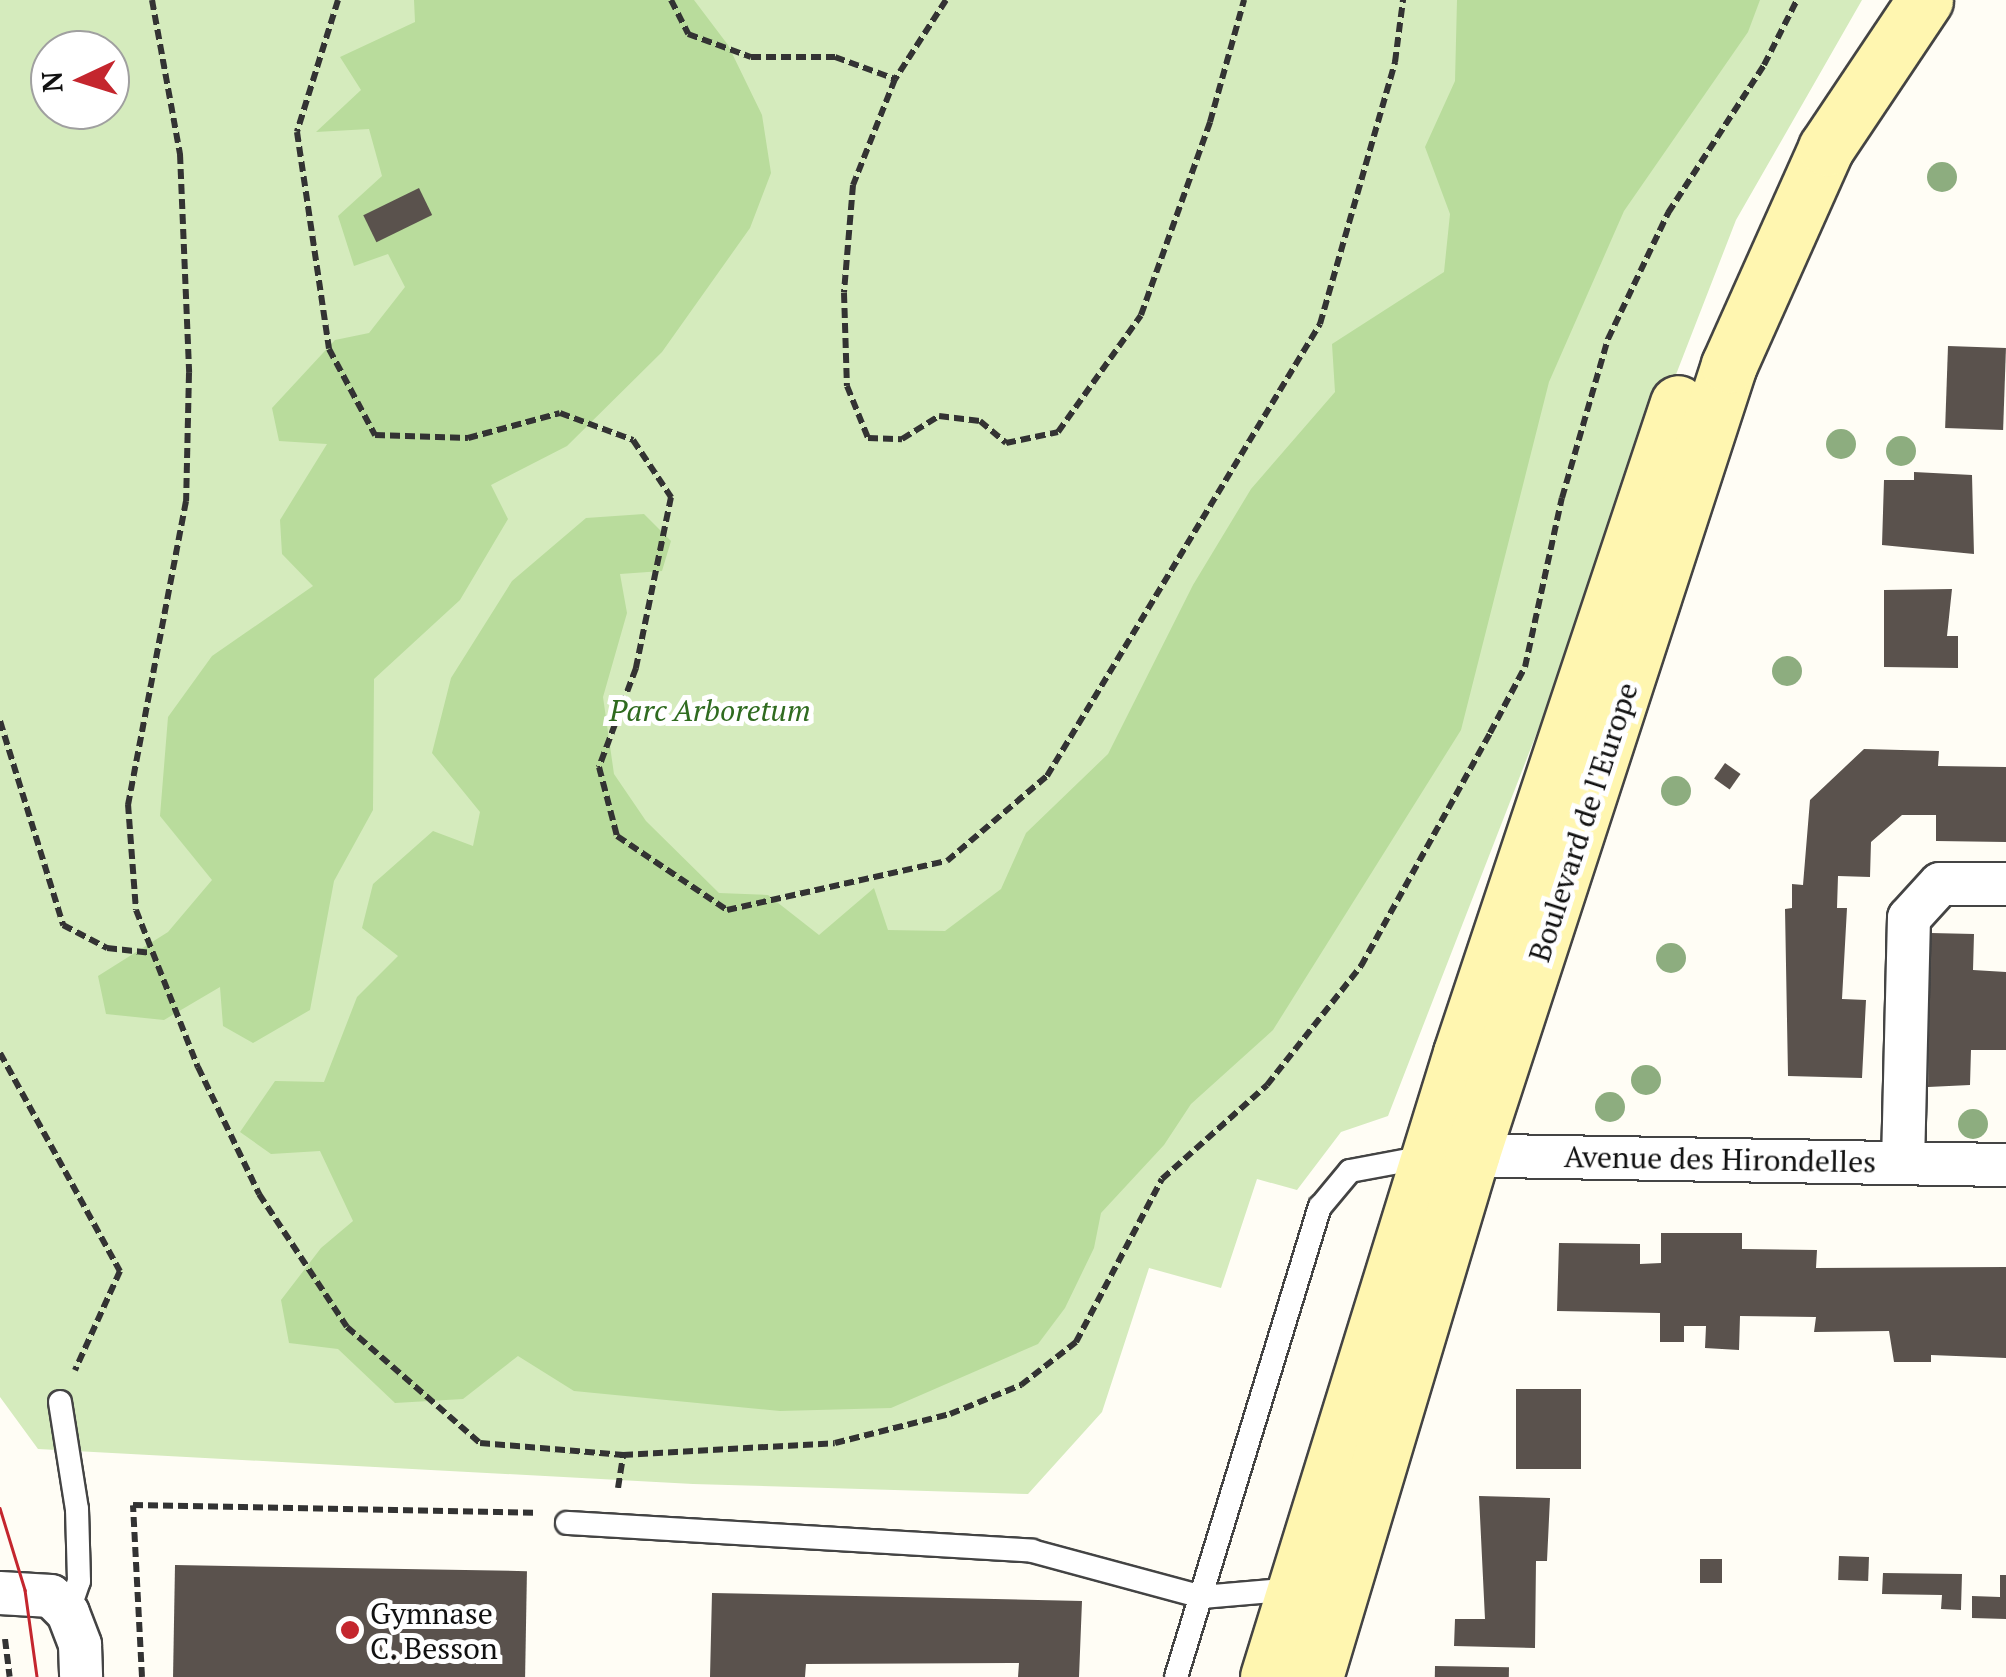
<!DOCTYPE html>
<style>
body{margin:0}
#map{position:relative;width:2006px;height:1677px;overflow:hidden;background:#fffdf5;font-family:"PT Serif",serif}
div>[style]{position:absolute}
.green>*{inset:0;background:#d5ebbd}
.forest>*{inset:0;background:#b9dc9c}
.building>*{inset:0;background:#5a524d;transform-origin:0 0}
.path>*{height:6px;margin-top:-3px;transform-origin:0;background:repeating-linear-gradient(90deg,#333 0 10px,transparent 0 15px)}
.roads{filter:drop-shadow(2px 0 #444) drop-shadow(-2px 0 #444) drop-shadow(0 2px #444) drop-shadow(0 -2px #444)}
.lane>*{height:22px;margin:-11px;padding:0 11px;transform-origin:11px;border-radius:11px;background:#fff}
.street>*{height:42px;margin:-21px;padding:0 21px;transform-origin:21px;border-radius:21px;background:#fff}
.secondary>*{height:55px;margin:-27.5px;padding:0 27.5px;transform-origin:27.5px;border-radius:27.5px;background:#fff6b0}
.tram>*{height:2.5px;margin:-1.25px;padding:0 1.25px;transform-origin:1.25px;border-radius:1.25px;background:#c4262e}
.trees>*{width:30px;height:30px;margin:-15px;border-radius:50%;background:#8dad7f}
.dots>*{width:28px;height:28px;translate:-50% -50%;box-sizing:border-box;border:5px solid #fff;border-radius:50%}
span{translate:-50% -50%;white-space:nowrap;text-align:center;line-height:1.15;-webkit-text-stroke:10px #fff;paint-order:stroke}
.park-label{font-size:30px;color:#2f6b1f;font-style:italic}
.street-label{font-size:30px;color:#111}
.poi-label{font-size:30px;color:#111}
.left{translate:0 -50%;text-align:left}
.north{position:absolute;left:30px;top:30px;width:100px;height:100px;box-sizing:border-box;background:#fff;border:2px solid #a0a0a0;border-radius:50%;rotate:266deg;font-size:28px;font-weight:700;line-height:40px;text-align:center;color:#111}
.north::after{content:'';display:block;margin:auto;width:35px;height:45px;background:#c4262e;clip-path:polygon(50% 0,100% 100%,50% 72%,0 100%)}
</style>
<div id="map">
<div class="green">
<i style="clip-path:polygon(evenodd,0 0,1862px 0,1736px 220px,1388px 1116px,1341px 1132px,1297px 1190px,1257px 1179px,1221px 1288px,1149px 1268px,1102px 1412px,1028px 1494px,693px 1484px,38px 1449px,0 1397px,0 0,50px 50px,110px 50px,110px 110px,50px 110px,50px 50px)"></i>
</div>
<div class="forest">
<i style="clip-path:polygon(414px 0,694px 0,728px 45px,762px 115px,771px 173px,750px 228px,662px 352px,567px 446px,491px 485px,508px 519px,460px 600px,374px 679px,373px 810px,334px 881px,310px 1010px,253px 1043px,223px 1026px,220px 987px,164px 1020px,106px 1014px,98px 976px,168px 932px,212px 880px,160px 816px,168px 717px,212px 656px,313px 586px,282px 554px,280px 520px,327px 444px,279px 441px,272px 408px,335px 340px,369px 333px,405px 287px,388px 254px,354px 266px,338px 216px,382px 176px,369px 129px,316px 132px,361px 90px,340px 57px,415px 22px)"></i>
<i style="clip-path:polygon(1457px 0,1760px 0,1748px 32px,1624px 211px,1549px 382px,1461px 730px,1273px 1030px,1191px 1104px,1164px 1145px,1101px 1213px,1094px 1248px,1065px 1308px,1038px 1344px,891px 1408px,780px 1411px,574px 1391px,518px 1356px,463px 1399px,395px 1403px,338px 1349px,289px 1343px,281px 1300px,321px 1248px,353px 1221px,320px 1151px,271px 1154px,240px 1132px,275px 1081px,324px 1082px,357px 997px,398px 956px,362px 928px,373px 884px,433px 831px,473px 846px,480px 812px,432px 753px,451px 678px,512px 581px,586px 518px,644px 514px,671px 541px,662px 571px,620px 574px,627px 613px,603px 697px,614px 774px,646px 821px,719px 893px,768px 895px,819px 935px,874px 888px,888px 930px,945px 931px,1001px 889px,1026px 833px,1108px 754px,1193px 585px,1251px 489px,1335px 392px,1332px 344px,1444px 272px,1450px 214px,1425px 147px,1455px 81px)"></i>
</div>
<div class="building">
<i style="left:419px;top:188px;width:30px;height:62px;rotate:64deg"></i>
<i style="left:1948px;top:346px;width:58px;height:82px;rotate:2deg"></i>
<i style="clip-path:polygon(1914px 472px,1972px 475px,1974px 554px,1882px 545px,1884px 480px,1914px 480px)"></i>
<i style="clip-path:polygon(1952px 589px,1947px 636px,1958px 636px,1958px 668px,1884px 667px,1884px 590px)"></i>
<i style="clip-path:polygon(1864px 749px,1939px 751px,1938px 766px,2006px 767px,2006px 842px,1936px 841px,1936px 815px,1902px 815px,1871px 842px,1870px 877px,1838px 876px,1837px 908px,1847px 908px,1842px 999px,1866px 1000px,1862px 1078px,1788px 1076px,1785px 909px,1792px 908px,1792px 884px,1803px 885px,1810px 800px)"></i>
<i style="left:1725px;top:763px;width:19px;height:19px;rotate:35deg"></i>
<i style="clip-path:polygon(1931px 933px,1974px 934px,1973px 970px,2006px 972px,2006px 1050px,1971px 1050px,1970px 1085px,1928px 1087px)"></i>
<i style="clip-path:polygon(1661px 1233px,1742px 1233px,1742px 1249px,1817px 1250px,1816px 1268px,2006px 1267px,2006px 1358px,1931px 1355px,1931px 1362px,1894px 1362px,1889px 1331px,1814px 1332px,1816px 1317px,1740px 1316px,1739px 1350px,1705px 1348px,1706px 1326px,1684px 1326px,1684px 1342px,1660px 1342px,1660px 1313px,1557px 1311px,1559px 1243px,1640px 1244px,1640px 1264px,1661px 1263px)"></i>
<i style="left:1516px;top:1389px;width:65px;height:80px"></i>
<i style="clip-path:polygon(1479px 1496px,1550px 1498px,1547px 1561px,1536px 1561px,1535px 1648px,1454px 1646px,1455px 1619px,1485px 1619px)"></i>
<i style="left:1839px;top:1556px;width:30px;height:24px;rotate:2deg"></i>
<i style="left:1700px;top:1559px;width:22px;height:24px"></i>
<i style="left:175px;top:1565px;width:352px;height:112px;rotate:1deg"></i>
<i style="clip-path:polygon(1883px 1573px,1962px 1574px,1961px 1610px,1941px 1609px,1942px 1595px,1882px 1594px)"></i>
<i style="clip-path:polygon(2000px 1575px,2006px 1575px,2006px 1619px,1972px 1618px,1972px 1596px,2000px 1597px)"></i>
<i style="clip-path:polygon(712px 1593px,1082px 1601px,1079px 1677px,1018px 1677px,1019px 1663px,1011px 1663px,806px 1664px,805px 1677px,710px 1677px)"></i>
<i style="left:1435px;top:1666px;width:74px;height:11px;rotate:1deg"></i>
</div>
<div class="path">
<i style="left:152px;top:0;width:157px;rotate:79.7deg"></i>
<i style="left:180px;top:154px;width:219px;rotate:87.6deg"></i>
<i style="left:189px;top:373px;width:128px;rotate:91.3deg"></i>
<i style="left:186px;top:501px;width:309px;rotate:100.8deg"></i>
<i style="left:128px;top:804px;width:106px;rotate:85.7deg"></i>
<i style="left:136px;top:910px;width:169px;rotate:68.5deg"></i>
<i style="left:198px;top:1067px;width:141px;rotate:64.3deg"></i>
<i style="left:259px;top:1194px;width:159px;rotate:56.5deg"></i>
<i style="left:347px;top:1327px;width:176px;rotate:41.1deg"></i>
<i style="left:480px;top:1443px;width:144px;rotate:4.8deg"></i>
<i style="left:623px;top:1455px;width:212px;rotate:-3.2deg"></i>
<i style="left:835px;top:1443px;width:119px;rotate:-14.2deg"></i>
<i style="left:950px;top:1414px;width:77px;rotate:-22.2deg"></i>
<i style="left:1021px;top:1385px;width:70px;rotate:-38deg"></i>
<i style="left:1076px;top:1342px;width:184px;rotate:-62.2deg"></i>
<i style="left:1162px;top:1179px;width:141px;rotate:-41.8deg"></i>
<i style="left:1267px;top:1085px;width:152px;rotate:-51.7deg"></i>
<i style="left:1361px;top:966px;width:266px;rotate:-61deg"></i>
<i style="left:1490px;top:733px;width:75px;rotate:-62.1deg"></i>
<i style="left:1525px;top:667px;width:173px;rotate:-77.7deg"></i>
<i style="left:1562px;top:498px;width:166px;rotate:-73.9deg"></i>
<i style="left:1608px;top:339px;width:140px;rotate:-64.5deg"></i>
<i style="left:1668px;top:213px;width:176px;rotate:-57deg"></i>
<i style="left:1764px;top:65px;width:73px;rotate:-63.1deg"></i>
<i style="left:338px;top:0;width:138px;rotate:107.3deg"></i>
<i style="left:297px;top:132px;width:219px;rotate:81.6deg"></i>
<i style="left:329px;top:349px;width:98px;rotate:61.9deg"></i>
<i style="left:375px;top:435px;width:93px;rotate:1.8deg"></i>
<i style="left:468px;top:438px;width:95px;rotate:-15.2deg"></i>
<i style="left:560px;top:413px;width:78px;rotate:20.3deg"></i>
<i style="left:633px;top:440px;width:69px;rotate:56.3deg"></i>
<i style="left:671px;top:497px;width:175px;rotate:101.6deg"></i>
<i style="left:636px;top:668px;width:106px;rotate:110.5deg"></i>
<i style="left:599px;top:767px;width:71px;rotate:75.4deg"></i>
<i style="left:617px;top:836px;width:133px;rotate:33.9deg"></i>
<i style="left:727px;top:910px;width:225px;rotate:-12.6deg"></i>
<i style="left:947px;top:861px;width:131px;rotate:-40.4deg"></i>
<i style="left:1047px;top:776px;width:528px;rotate:-58.87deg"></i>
<i style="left:1320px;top:324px;width:273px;rotate:-74deg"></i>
<i style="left:1395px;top:62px;width:63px;rotate:-82.6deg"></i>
<i style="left:671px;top:0;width:38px;rotate:63deg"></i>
<i style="left:688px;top:34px;width:67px;rotate:20.1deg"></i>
<i style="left:751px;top:57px;width:84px"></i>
<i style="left:835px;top:57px;width:64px;rotate:20.1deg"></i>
<i style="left:946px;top:0;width:94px;rotate:122.8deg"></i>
<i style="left:895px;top:79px;width:114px;rotate:111.6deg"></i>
<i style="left:853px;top:185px;width:108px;rotate:94.8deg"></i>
<i style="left:844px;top:293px;width:93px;rotate:88.2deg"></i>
<i style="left:847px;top:386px;width:56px;rotate:68deg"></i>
<i style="left:868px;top:438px;width:34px;rotate:2deg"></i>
<i style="left:902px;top:439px;width:44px;rotate:-31.9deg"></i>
<i style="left:939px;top:416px;width:41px;rotate:7deg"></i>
<i style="left:980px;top:421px;width:34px;rotate:40deg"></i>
<i style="left:1006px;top:443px;width:53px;rotate:-11.9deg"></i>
<i style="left:1058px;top:432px;width:143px;rotate:-54.6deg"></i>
<i style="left:1141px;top:315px;width:205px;rotate:-70.3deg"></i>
<i style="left:1210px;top:122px;width:127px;rotate:-74.4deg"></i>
<i style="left:0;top:721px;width:214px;rotate:72.8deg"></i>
<i style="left:63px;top:925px;width:50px;rotate:27.6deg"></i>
<i style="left:107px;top:948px;width:45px;rotate:6.3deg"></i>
<i style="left:0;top:1053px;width:249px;rotate:61.2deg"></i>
<i style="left:120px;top:1271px;width:109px;rotate:114.4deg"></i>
<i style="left:618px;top:1488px;width:33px;rotate:-81deg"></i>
<i style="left:5px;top:1639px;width:38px;rotate:83deg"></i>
<i style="left:142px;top:1677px;width:172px;rotate:-93deg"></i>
<i style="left:133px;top:1505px;width:401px;rotate:1.1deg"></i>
</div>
<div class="roads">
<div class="lane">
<i style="left:60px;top:1402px;width:108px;rotate:81deg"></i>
<i style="left:77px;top:1509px;width:72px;rotate:88.4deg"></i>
<i style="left:79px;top:1581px;width:34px;rotate:109deg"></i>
<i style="left:567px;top:1523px;width:466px;rotate:3.4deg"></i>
<i style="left:1032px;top:1551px;width:176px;rotate:15.1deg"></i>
<i style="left:1202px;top:1597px;width:93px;rotate:-4.9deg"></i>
<i style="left:1176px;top:1677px;width:492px;rotate:-73deg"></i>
<i style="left:1320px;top:1207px;width:47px;rotate:-50.2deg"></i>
<i style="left:1350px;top:1171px;width:81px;rotate:-10.6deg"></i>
</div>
<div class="street">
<i style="left:1442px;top:1155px;width:564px;rotate:1.02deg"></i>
<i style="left:1903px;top:1163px;width:245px;rotate:-88.6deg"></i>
<i style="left:1909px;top:918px;width:46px;rotate:-47.6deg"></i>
<i style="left:1940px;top:884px;width:66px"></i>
<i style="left:0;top:1593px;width:51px;rotate:3.4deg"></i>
<i style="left:51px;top:1596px;width:24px;rotate:45deg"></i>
<i style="left:68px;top:1613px;width:34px;rotate:69deg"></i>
<i style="left:80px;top:1645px;width:32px;rotate:88deg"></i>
</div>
<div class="secondary">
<i style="left:1268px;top:1677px;width:653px;rotate:-72.81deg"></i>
<i style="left:1461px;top:1053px;width:685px;rotate:-71.54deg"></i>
<i style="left:1315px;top:1677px;width:547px;rotate:-73.32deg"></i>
<i style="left:1472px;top:1153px;width:829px;rotate:-71.94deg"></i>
<i style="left:1729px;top:365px;width:238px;rotate:-65.9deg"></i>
<i style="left:1826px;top:148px;width:178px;rotate:-56.2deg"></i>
</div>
</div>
<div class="tram">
<i style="left:0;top:1508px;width:86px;rotate:73deg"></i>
<i style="left:25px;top:1590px;width:88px;rotate:82.1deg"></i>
</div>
<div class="trees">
<i style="left:1942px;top:177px"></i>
<i style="left:1841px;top:444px"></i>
<i style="left:1901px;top:451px"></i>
<i style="left:1787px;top:671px"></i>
<i style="left:1676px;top:791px"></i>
<i style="left:1671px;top:958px"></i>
<i style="left:1646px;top:1080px"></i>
<i style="left:1610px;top:1107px"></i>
<i style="left:1973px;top:1124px"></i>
</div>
<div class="dots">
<i style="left:350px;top:1630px;background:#c4262e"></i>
</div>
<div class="park-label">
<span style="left:710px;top:710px">Parc Arboretum</span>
</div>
<div class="street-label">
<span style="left:1583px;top:822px;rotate:-72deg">Boulevard de l'Europe</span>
<span style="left:1720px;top:1159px;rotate:1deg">Avenue des Hirondelles</span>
</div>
<div class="poi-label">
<span class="left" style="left:370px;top:1630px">Gymnase<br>C. Besson</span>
</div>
<div class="north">N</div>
</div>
